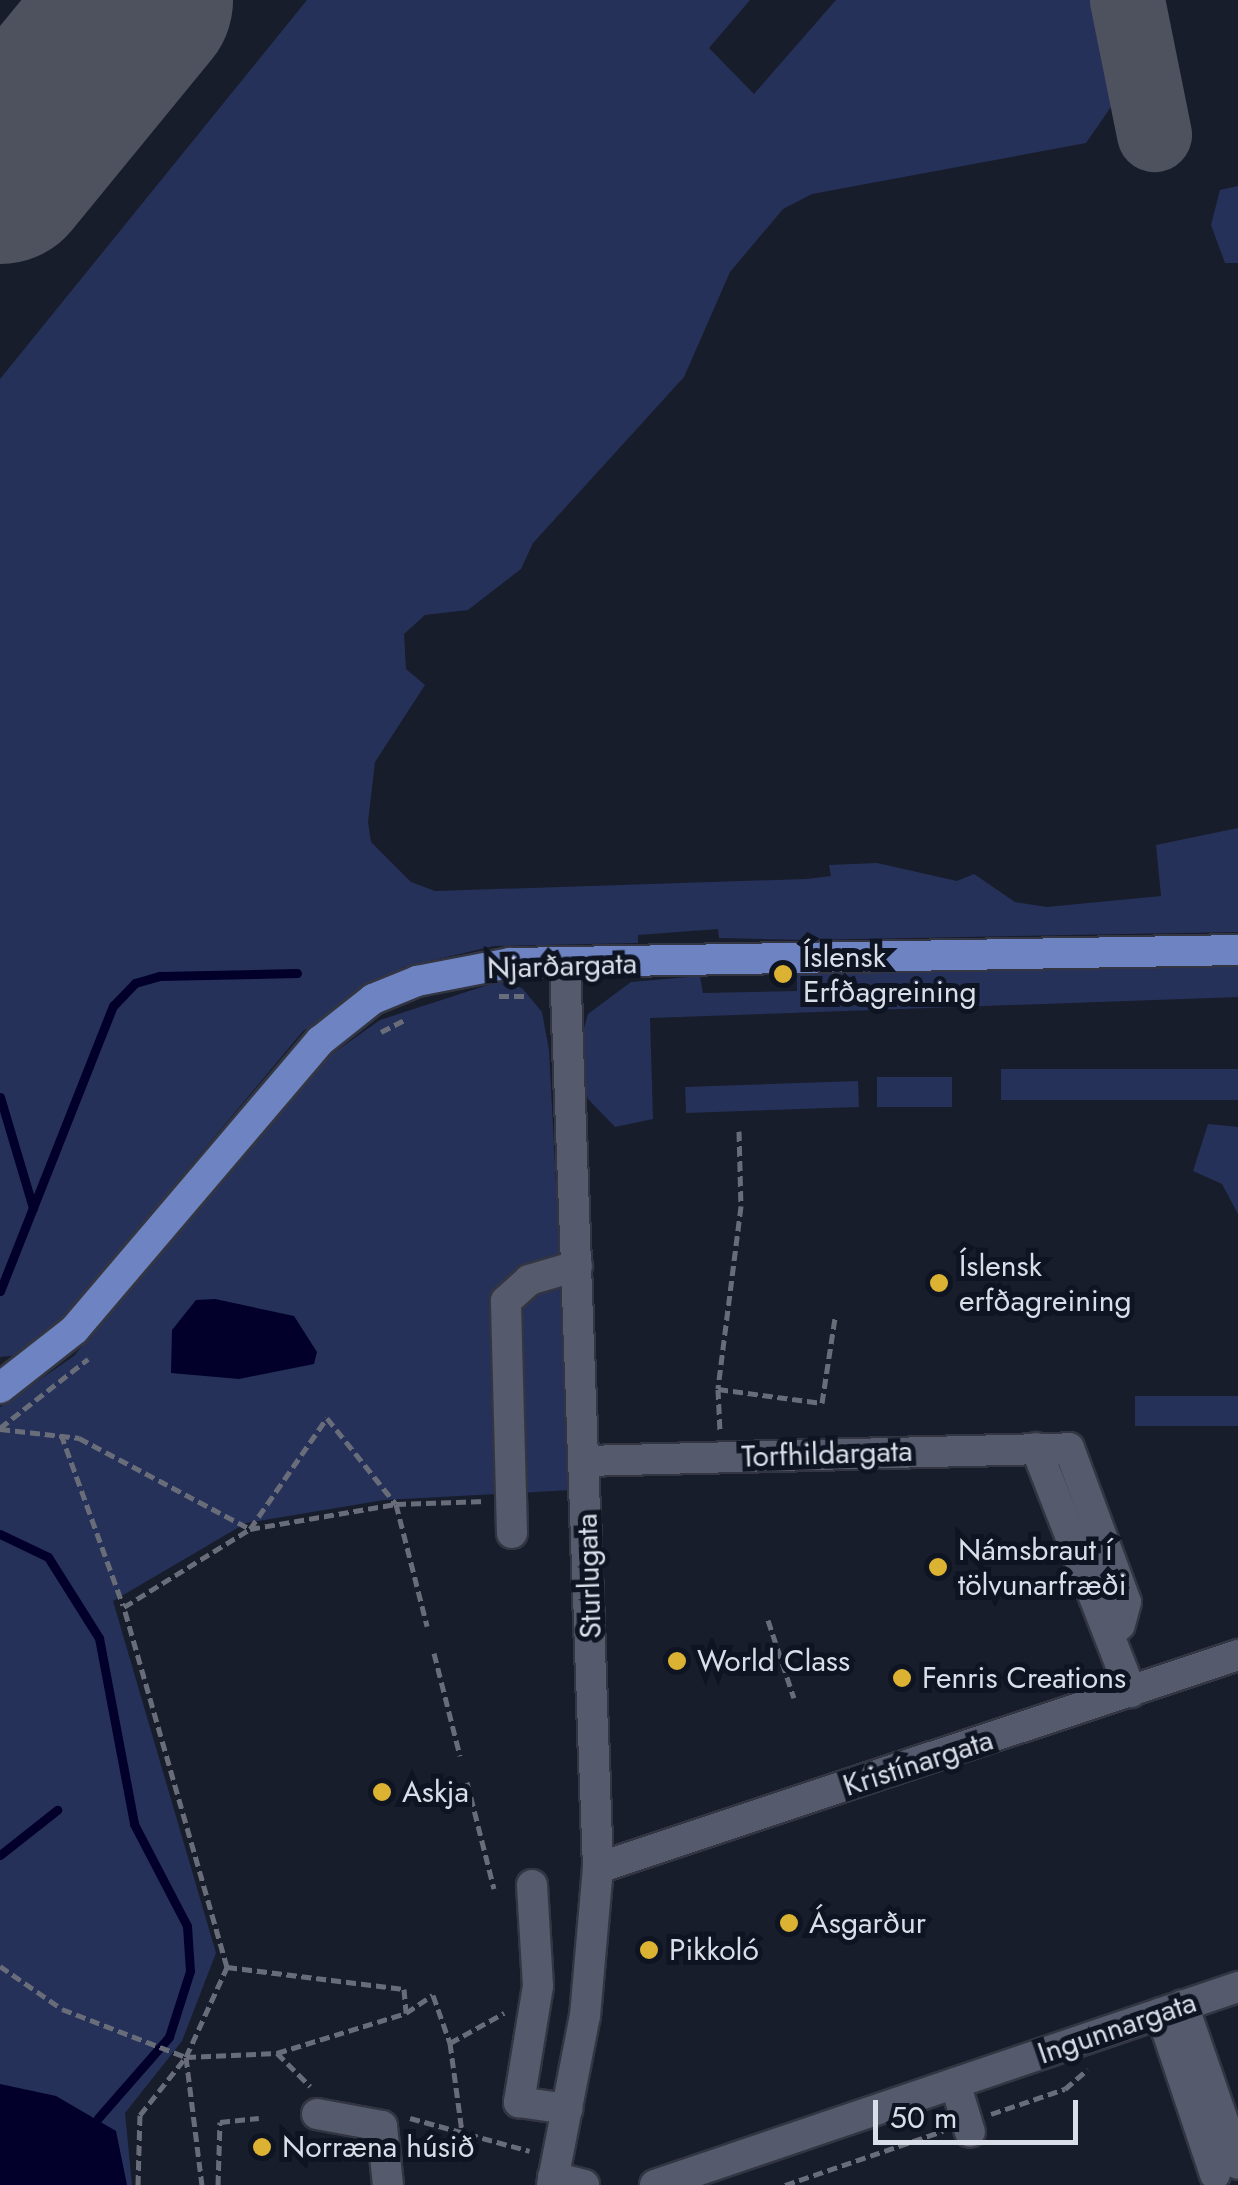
<!DOCTYPE html>
<meta charset="utf-8">
<style>
body{margin:0}
#map{position:relative;width:1238px;height:2185px;overflow:hidden;background:#181d2b;font-family:Jost,sans-serif}
div>[style]{position:absolute}
.green>*{inset:0;background:#253159;transform-origin:0 0}
.water>*{inset:0;background:#02002a}
.stream>*{height:9px;margin:-4.5px;padding:0 4.5px;transform-origin:4.5px;border-radius:4.5px;background:#02002a}
.taxiway>*{height:75px;margin:-37.5px;padding:0 37.5px;transform-origin:37.5px;border-radius:37.5px;background:#4e525f}
.runway>*{height:185px;margin:-92.5px;padding:0 92.5px;transform-origin:92.5px;border-radius:92.5px;background:#4e525f}
.path>*{height:5px;margin-top:-2.5px;transform-origin:0;background:repeating-linear-gradient(90deg,#696d79 0 10px,transparent 0 15px)}
.roads{filter:drop-shadow(2px 0 #333642) drop-shadow(-2px 0 #333642) drop-shadow(0 2px #333642) drop-shadow(0 -2px #333642)}
.minor>*{height:30px;margin:-15px;padding:0 15px;transform-origin:15px;border-radius:15px;background:#555b6c}
.major>*{height:30px;margin:-15px;padding:0 15px;transform-origin:15px;border-radius:15px;background:#6e83c2}
.dots>*{width:28px;height:28px;translate:-50% -50%;box-sizing:border-box;border:5px solid #0f1422;border-radius:50%}
span{translate:-50% -50%;white-space:nowrap;text-align:center;line-height:1.15;-webkit-text-stroke:10px #0f1422;paint-order:stroke}
.poi-label{font-size:30px;color:#dadee8}
.left{translate:0 -50%;text-align:left}
.street-label{font-size:30px;color:#dadee8}
.scale{position:absolute;left:873px;top:2100px;width:205px;height:45px;box-sizing:border-box;border:5px solid #dadee8;border-top:0;padding-left:12px;font-size:30px;line-height:35px;white-space:nowrap;color:#dadee8;-webkit-text-stroke:8px #0f1422;paint-order:stroke}
</style>
<div id="map">
<div class="green">
<i style="clip-path:polygon(307px 0,750px 0,709px 48px,754px 94px,836px 0,1100px 0,1120px 94px,1086px 143px,812px 194px,783px 209px,730px 272px,684px 377px,533px 543px,521px 569px,468px 610px,425px 615px,404px 634px,406px 669px,425px 685px,375px 762px,368px 822px,371px 842px,411px 882px,435px 891px,806px 879px,831px 876px,829px 865px,877px 863px,957px 881px,974px 874px,1015px 902px,1047px 907px,1161px 896px,1156px 845px,1238px 828px,1238px 932px,806px 940px,719px 938px,718px 929px,638px 935px,638px 943px,494px 946px,404px 967px,303px 1031px,66px 1315px,21px 1355px,0 1357px,0 379px)"></i>
<i style="clip-path:polygon(1238px 186px,1238px 263px,1225px 263px,1211px 225px,1220px 190px)"></i>
<i style="clip-path:polygon(1238px 962px,1238px 997px,650px 1018px,653px 1119px,615px 1127px,588px 1099px,577px 1052px,588px 1014px,631px 982px,700px 976px,703px 993px,797px 991px,797px 973px)"></i>
<i style="clip-path:polygon(500px 981px,522px 988px,542px 1012px,549px 1050px,572px 1490px,384px 1500px,246px 1523px,113px 1601px,216px 1953px,182px 2041px,125px 2113px,132px 2185px,0 2185px,0 1407px,74px 1356px,308px 1071px,380px 1020px)"></i>
<i style="left:1238px;top:1069px;width:31px;height:237px;rotate:90deg"></i>
<i style="left:952px;top:1077px;width:30px;height:75px;rotate:90deg"></i>
<i style="left:858px;top:1081px;width:26px;height:173px;rotate:88deg"></i>
<i style="clip-path:polygon(1208px 1124px,1238px 1127px,1238px 1214px,1222px 1184px,1193px 1171px)"></i>
<i style="left:1238px;top:1396px;width:30px;height:103px;rotate:90deg"></i>
</div>
<div class="water">
<i style="clip-path:polygon(215px 1299px,294px 1316px,317px 1352px,314px 1364px,239px 1379px,171px 1373px,172px 1330px,196px 1300px)"></i>
<i style="clip-path:polygon(0 2084px,56px 2096px,116px 2131px,127px 2185px,0 2185px)"></i>
</div>
<div class="stream">
<i style="left:0;top:1097px;width:116px;rotate:73.4deg"></i>
<i style="left:0;top:1291px;width:307px;rotate:-68.4deg"></i>
<i style="left:113px;top:1006px;width:32px;rotate:-46deg"></i>
<i style="left:135px;top:983px;width:25px;rotate:-16deg"></i>
<i style="left:159px;top:976px;width:138px;rotate:-1.2deg"></i>
<i style="left:0;top:1534px;width:53px;rotate:25.6deg"></i>
<i style="left:48px;top:1557px;width:96px;rotate:57.8deg"></i>
<i style="left:99px;top:1638px;width:189px;rotate:79.3deg"></i>
<i style="left:134px;top:1824px;width:115px;rotate:62.5deg"></i>
<i style="left:187px;top:1926px;width:45px;rotate:86.2deg"></i>
<i style="left:190px;top:1971px;width:69px;rotate:107.7deg"></i>
<i style="left:169px;top:2037px;width:108px;rotate:131.2deg"></i>
<i style="left:0;top:1855px;width:73px;rotate:-38.3deg"></i>
</div>
<div class="taxiway">
<i style="left:1127px;top:0;width:137px;rotate:78.6deg"></i>
</div>
<div class="runway">
<i style="left:0;top:171px;width:221px;rotate:-50.7deg"></i>
</div>
<div class="path">
<i style="left:499px;top:996px;width:28px"></i>
<i style="left:381px;top:1032px;width:29px;rotate:-27deg"></i>
<i style="left:739px;top:1131px;width:75px;rotate:88.5deg"></i>
<i style="left:741px;top:1206px;width:184px;rotate:97.2deg"></i>
<i style="left:718px;top:1389px;width:105px;rotate:7.7deg"></i>
<i style="left:822px;top:1403px;width:86px;rotate:-81.3deg"></i>
<i style="left:718px;top:1389px;width:42px;rotate:87.3deg"></i>
<i style="left:0;top:1428px;width:112px;rotate:-38.1deg"></i>
<i style="left:0;top:1429px;width:80px;rotate:6.5deg"></i>
<i style="left:79px;top:1438px;width:194px;rotate:28deg"></i>
<i style="left:250px;top:1529px;width:148px;rotate:-9.7deg"></i>
<i style="left:396px;top:1504px;width:90px;rotate:-1.9deg"></i>
<i style="left:61px;top:1434px;width:182px;rotate:70.1deg"></i>
<i style="left:768px;top:1620px;width:82px;rotate:71.6deg"></i>
<i style="left:434px;top:1653px;width:106px;rotate:75.8deg"></i>
<i style="left:467px;top:1782px;width:110px;rotate:75.8deg"></i>
<i style="left:0;top:1966px;width:75px;rotate:34.7deg"></i>
<i style="left:62px;top:2009px;width:133px;rotate:21.2deg"></i>
<i style="left:186px;top:2057px;width:91px;rotate:-2.5deg"></i>
<i style="left:277px;top:2053px;width:47px;rotate:45deg"></i>
<i style="left:227px;top:1967px;width:178px;rotate:7.1deg"></i>
<i style="left:404px;top:1989px;width:24px;rotate:85deg"></i>
<i style="left:406px;top:2013px;width:32px;rotate:-34deg"></i>
<i style="left:433px;top:1995px;width:51px;rotate:70.5deg"></i>
<i style="left:450px;top:2043px;width:62px;rotate:-29.1deg"></i>
<i style="left:450px;top:2043px;width:90px;rotate:82.3deg"></i>
<i style="left:277px;top:2053px;width:135px;rotate:-17.2deg"></i>
<i style="left:186px;top:2057px;width:129px;rotate:82.9deg"></i>
<i style="left:991px;top:2114px;width:78px;rotate:-18.7deg"></i>
<i style="left:1065px;top:2089px;width:30px;rotate:-41deg"></i>
<i style="left:410px;top:2118px;width:124px;rotate:15.4deg"></i>
<i style="left:138px;top:2185px;width:70px;rotate:-88.4deg"></i>
<i style="left:140px;top:2115px;width:74px;rotate:-51.6deg"></i>
<i style="left:186px;top:2057px;width:99px;rotate:-65.5deg"></i>
<i style="left:227px;top:1967px;width:374px;rotate:-106deg"></i>
<i style="left:124px;top:1607px;width:148px;rotate:-31.8deg"></i>
<i style="left:250px;top:1529px;width:135px;rotate:-55.3deg"></i>
<i style="left:327px;top:1418px;width:110px;rotate:51.3deg"></i>
<i style="left:396px;top:1504px;width:126px;rotate:75.7deg"></i>
<i style="left:218px;top:2185px;width:63px;rotate:-88.2deg"></i>
<i style="left:220px;top:2122px;width:39px;rotate:-6deg"></i>
<i style="left:785px;top:2185px;width:167px;rotate:-18.9deg"></i>
</div>
<div class="roads">
<div class="minor">
<i style="left:1036px;top:1448px;width:262px;rotate:68.7deg"></i>
<i style="left:585px;top:1461px;width:484px;rotate:-1.5deg"></i>
<i style="left:1069px;top:1448px;width:164px;rotate:69.7deg"></i>
<i style="left:1126px;top:1602px;width:24px;rotate:105deg"></i>
<i style="left:512px;top:1533px;width:232px;rotate:-91.5deg"></i>
<i style="left:506px;top:1301px;width:31px;rotate:-42deg"></i>
<i style="left:529px;top:1280px;width:50px;rotate:-16.3deg"></i>
<i style="left:598px;top:1868px;width:675px;rotate:-18.41deg"></i>
<i style="left:532px;top:1885px;width:101px;rotate:86.6deg"></i>
<i style="left:538px;top:1986px;width:118px;rotate:99.3deg"></i>
<i style="left:519px;top:2102px;width:49px;rotate:8.3deg"></i>
<i style="left:1183px;top:2005px;width:168px;rotate:70.9deg"></i>
<i style="left:1161px;top:2013px;width:170px;rotate:71.5deg"></i>
<i style="left:955px;top:2083px;width:51px;rotate:73deg"></i>
<i style="left:317px;top:2114px;width:66px;rotate:10.5deg"></i>
<i style="left:382px;top:2126px;width:59px;rotate:84.2deg"></i>
<i style="left:553px;top:2177px;width:32px;rotate:14deg"></i>
<i style="left:552px;top:2185px;width:172px;rotate:-79deg"></i>
<i style="left:585px;top:2016px;width:149px;rotate:-85deg"></i>
<i style="left:598px;top:1868px;width:905px;rotate:-92.09deg"></i>
<i style="left:655px;top:2185px;width:616px;rotate:-18.76deg"></i>
</div>
<div class="major">
<i style="left:0;top:1388px;width:94px;rotate:-38.1deg"></i>
<i style="left:74px;top:1330px;width:380px;rotate:-49.6deg"></i>
<i style="left:320px;top:1041px;width:68px;rotate:-38.4deg"></i>
<i style="left:373px;top:999px;width:48px;rotate:-22.2deg"></i>
<i style="left:417px;top:981px;width:95px;rotate:-11deg"></i>
<i style="left:510px;top:963px;width:728px;rotate:-1.02deg"></i>
</div>
</div>
<div class="dots">
<i style="left:783px;top:974px;background:#dcb233"></i>
<i style="left:939px;top:1283px;background:#dcb233"></i>
<i style="left:938px;top:1567px;background:#dcb233"></i>
<i style="left:677px;top:1661px;background:#dcb233"></i>
<i style="left:902px;top:1678px;background:#dcb233"></i>
<i style="left:382px;top:1792px;background:#dcb233"></i>
<i style="left:789px;top:1923px;background:#dcb233"></i>
<i style="left:649px;top:1950px;background:#dcb233"></i>
<i style="left:262px;top:2147px;background:#dcb233"></i>
</div>
<div class="poi-label">
<span class="left" style="left:803px;top:974px">Íslensk<br>Erfðagreining</span>
<span class="left" style="left:959px;top:1283px">Íslensk<br>erfðagreining</span>
<span class="left" style="left:958px;top:1567px">Námsbraut í<br>tölvunarfræði</span>
<span class="left" style="left:697px;top:1661px">World Class</span>
<span class="left" style="left:922px;top:1678px">Fenris Creations</span>
<span class="left" style="left:402px;top:1792px">Askja</span>
<span class="left" style="left:809px;top:1923px">Ásgarður</span>
<span class="left" style="left:669px;top:1950px">Pikkoló</span>
<span class="left" style="left:282px;top:2147px">Norræna húsið</span>
</div>
<div class="street-label">
<span style="left:562px;top:966px;rotate:-2deg">Njarðargata</span>
<span style="left:827px;top:1454px;rotate:-2deg">Torfhildargata</span>
<span style="left:589px;top:1576px;rotate:-92deg">Sturlugata</span>
<span style="left:918px;top:1763px;rotate:-18deg">Kristínargata</span>
<span style="left:1117px;top:2028px;rotate:-19deg">Ingunnargata</span>
</div>
<div class="scale">50 m</div>
</div>
